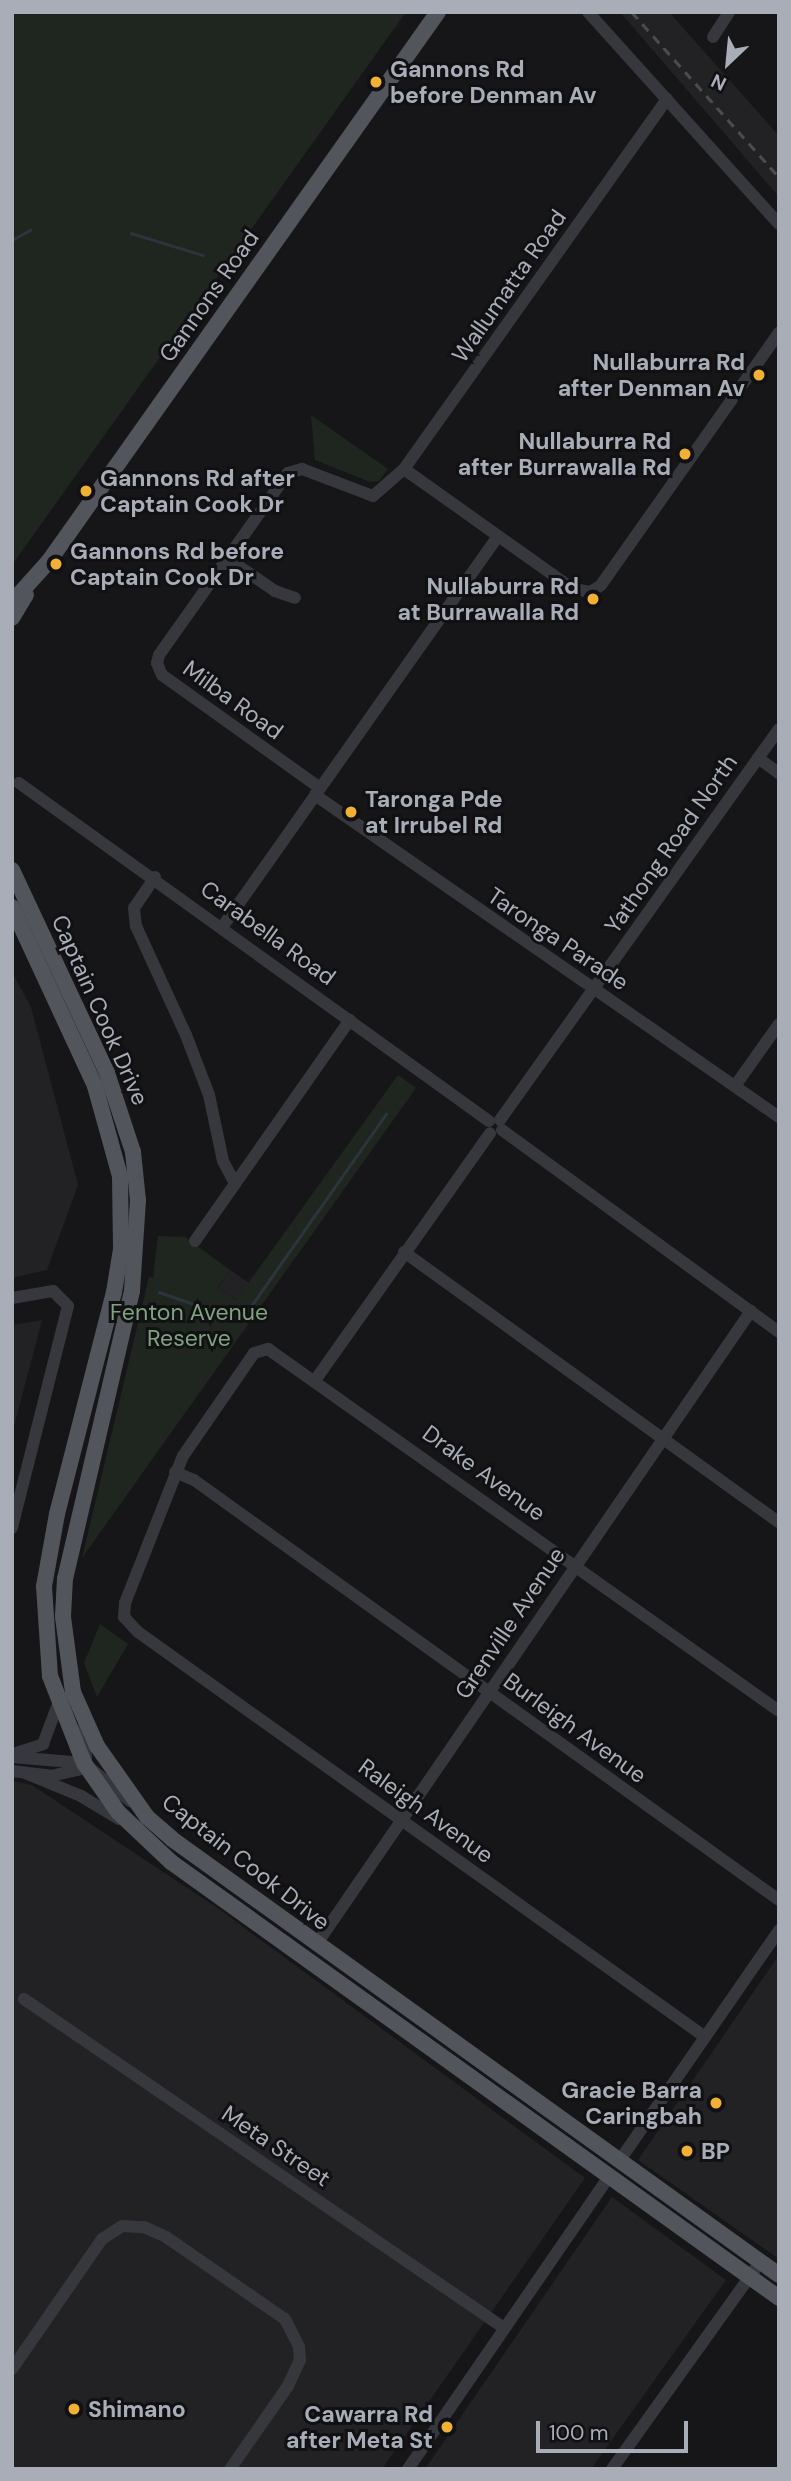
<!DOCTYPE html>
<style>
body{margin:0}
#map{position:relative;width:791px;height:2481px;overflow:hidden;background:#161618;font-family:"DM Sans",sans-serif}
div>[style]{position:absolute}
.built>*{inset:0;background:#222225;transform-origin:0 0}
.green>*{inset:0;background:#1e261f}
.stream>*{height:2.5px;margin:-1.25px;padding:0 1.25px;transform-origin:1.25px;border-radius:1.25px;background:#2c353c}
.minor>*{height:12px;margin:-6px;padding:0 6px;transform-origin:6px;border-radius:6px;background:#37383d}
.major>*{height:16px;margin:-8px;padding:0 8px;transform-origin:8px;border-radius:8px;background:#53555c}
.rail>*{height:2.5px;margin-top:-1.25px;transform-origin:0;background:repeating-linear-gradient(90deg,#4a4c52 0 9px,transparent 0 16px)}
.dots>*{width:19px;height:19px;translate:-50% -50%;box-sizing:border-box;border:4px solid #111113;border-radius:50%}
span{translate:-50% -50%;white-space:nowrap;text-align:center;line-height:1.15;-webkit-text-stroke:6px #111113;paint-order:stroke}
.poi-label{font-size:23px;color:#a8adb8;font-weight:700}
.left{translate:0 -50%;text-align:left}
.right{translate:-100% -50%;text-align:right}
.street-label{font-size:23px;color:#a8adb8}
.park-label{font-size:23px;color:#7fa381}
.frame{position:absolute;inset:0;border:14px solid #a8adb8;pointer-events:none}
.north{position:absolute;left:693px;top:28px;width:70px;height:70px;-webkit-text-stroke:5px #111113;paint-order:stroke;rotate:206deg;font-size:19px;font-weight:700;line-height:28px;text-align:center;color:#a8adb8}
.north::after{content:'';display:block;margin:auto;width:24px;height:32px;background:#a8adb8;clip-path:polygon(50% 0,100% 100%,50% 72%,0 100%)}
.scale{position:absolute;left:536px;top:2421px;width:152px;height:32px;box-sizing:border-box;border:4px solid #a8adb8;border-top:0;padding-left:9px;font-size:21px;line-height:24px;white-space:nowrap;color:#a8adb8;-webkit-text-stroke:5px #111113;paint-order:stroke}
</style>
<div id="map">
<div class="built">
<i style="clip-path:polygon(620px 12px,669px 12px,779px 136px,779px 197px)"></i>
<i style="clip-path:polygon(12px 972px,31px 1007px,78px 1185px,47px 1270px,12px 1278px)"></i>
<i style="left:230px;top:1270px;width:23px;height:21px;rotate:34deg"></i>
<i style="clip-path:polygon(42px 1320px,12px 1434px,12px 1325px)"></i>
<i style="clip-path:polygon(12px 1781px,32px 1785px,216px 1907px,585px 2178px,382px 2469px,12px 2469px)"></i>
<i style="clip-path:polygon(779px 1955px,779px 2259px,638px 2160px)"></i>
<i style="clip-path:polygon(612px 2197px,726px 2280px,591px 2469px,425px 2469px)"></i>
</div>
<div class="green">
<i style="clip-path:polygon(12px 12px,406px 12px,12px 565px)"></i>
<i style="clip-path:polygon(311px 415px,388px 469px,379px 481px,370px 482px,315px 460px)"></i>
<i style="clip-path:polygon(398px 1075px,416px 1088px,82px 1558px,149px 1277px,153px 1278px,158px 1236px,185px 1237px,230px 1270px,218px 1287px,236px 1300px)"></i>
<i style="clip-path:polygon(100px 1624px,128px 1644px,97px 1697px,84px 1663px)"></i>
</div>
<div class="stream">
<i style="left:131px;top:233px;width:75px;rotate:17deg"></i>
<i style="left:12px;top:240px;width:21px;rotate:-29deg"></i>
<i style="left:159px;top:1292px;width:76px;rotate:19.1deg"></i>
<i style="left:231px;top:1317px;width:13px;rotate:-4deg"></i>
<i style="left:244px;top:1316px;width:247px;rotate:-54.9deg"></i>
</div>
<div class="minor">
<i style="left:588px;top:12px;width:285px;rotate:48deg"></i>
<i style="left:713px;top:37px;width:30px;rotate:-57deg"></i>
<i style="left:404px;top:469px;width:207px;rotate:35.4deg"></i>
<i style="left:573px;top:589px;width:18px;rotate:9deg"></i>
<i style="left:591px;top:592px;width:12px;rotate:-35deg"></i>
<i style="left:601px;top:585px;width:309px;rotate:-54.8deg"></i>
<i style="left:227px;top:558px;width:58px;rotate:34.5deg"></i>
<i style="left:275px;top:591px;width:21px;rotate:19deg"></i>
<i style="left:758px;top:758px;width:26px;rotate:36deg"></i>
<i style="left:19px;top:783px;width:579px;rotate:35.72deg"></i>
<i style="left:320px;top:788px;width:194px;rotate:-144.4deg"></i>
<i style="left:162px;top:675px;width:13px;rotate:-113deg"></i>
<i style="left:157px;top:663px;width:8px;rotate:-76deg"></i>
<i style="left:159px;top:655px;width:223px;rotate:-54.7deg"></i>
<i style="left:288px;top:473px;width:15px;rotate:-16deg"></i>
<i style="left:302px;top:469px;width:76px;rotate:20.8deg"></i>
<i style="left:373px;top:496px;width:41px;rotate:-41.1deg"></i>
<i style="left:404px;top:469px;width:454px;rotate:-54.6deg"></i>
<i style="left:315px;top:795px;width:565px;rotate:34.76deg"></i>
<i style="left:155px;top:877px;width:37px;rotate:124deg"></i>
<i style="left:134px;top:908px;width:18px;rotate:84deg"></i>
<i style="left:136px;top:926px;width:120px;rotate:65.4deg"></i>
<i style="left:186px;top:1035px;width:64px;rotate:69deg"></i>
<i style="left:209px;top:1095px;width:67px;rotate:78deg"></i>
<i style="left:223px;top:1161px;width:26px;rotate:62deg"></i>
<i style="left:223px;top:926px;width:476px;rotate:-54.8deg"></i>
<i style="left:735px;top:1086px;width:76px;rotate:-54.6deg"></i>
<i style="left:500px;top:1120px;width:480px;rotate:-54.5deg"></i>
<i style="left:502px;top:1130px;width:343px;rotate:36.1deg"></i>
<i style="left:195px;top:1241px;width:270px;rotate:-55deg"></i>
<i style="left:404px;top:1252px;width:462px;rotate:35.8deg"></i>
<i style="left:12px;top:1298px;width:42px;rotate:-9.7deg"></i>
<i style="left:53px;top:1291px;width:21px;rotate:45deg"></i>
<i style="left:68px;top:1306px;width:229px;rotate:104.2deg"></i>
<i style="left:316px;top:1379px;width:301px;rotate:-54.7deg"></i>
<i style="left:175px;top:1472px;width:21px;rotate:23deg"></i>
<i style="left:194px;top:1480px;width:720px;rotate:35.68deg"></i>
<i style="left:13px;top:1754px;width:32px;rotate:-18deg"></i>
<i style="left:43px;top:1744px;width:43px;rotate:-69.4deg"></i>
<i style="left:12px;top:1757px;width:72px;rotate:4.8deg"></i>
<i style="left:84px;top:1763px;width:60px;rotate:39.6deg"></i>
<i style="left:12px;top:1771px;width:39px;rotate:7deg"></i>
<i style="left:51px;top:1776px;width:28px;rotate:-13deg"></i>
<i style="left:78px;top:1770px;width:14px;rotate:-56deg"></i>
<i style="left:86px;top:1758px;width:34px;rotate:-93deg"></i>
<i style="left:25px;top:1773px;width:61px;rotate:22.3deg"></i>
<i style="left:81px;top:1796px;width:44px;rotate:31.2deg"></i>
<i style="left:316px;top:1945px;width:769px;rotate:-55.55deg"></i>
<i style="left:24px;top:1999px;width:582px;rotate:34.43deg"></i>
<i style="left:705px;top:2037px;width:697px;rotate:-144.46deg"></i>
<i style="left:138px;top:1632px;width:21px;rotate:-133deg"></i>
<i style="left:124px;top:1617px;width:14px;rotate:-86deg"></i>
<i style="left:125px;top:1603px;width:158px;rotate:-68.5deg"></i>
<i style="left:183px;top:1456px;width:125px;rotate:-55.4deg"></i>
<i style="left:254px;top:1353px;width:15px;rotate:-16deg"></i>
<i style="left:268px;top:1349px;width:626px;rotate:35.31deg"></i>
<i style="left:620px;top:2160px;width:280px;rotate:-55.3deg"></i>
<i style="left:12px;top:2369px;width:158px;rotate:-55.3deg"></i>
<i style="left:102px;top:2239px;width:24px;rotate:-33deg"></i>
<i style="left:122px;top:2226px;width:22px;rotate:3deg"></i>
<i style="left:144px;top:2227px;width:24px;rotate:24deg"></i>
<i style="left:166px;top:2237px;width:145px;rotate:34.6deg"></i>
<i style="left:285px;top:2319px;width:31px;rotate:63deg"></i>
<i style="left:299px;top:2347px;width:13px;rotate:86deg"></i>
<i style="left:300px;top:2360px;width:29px;rotate:115deg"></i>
<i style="left:288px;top:2386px;width:101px;rotate:124.9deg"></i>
<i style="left:408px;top:2469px;width:354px;rotate:-55.5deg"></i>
<i style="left:612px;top:2469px;width:254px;rotate:-54.4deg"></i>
</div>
<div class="major">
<i style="left:12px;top:602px;width:55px;rotate:-47.9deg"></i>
<i style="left:49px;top:561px;width:673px;rotate:-54.68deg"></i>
<i style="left:12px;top:618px;width:27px;rotate:-59deg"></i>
<i style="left:12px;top:870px;width:224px;rotate:64.9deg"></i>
<i style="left:107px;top:1073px;width:83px;rotate:71.8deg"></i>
<i style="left:133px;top:1152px;width:48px;rotate:84.1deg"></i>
<i style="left:138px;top:1200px;width:91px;rotate:93.8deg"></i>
<i style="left:132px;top:1291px;width:295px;rotate:103.1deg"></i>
<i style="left:65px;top:1578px;width:39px;rotate:93deg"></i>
<i style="left:63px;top:1617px;width:76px;rotate:82.4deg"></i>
<i style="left:73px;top:1692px;width:59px;rotate:66deg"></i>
<i style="left:97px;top:1746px;width:87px;rotate:54.8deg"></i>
<i style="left:147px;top:1817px;width:33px;rotate:41deg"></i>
<i style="left:172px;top:1839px;width:747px;rotate:35.69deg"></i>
<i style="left:12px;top:907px;width:197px;rotate:65.1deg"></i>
<i style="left:95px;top:1086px;width:93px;rotate:74.5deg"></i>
<i style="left:120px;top:1176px;width:73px;rotate:89.2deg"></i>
<i style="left:121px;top:1249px;width:44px;rotate:99.2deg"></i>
<i style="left:114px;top:1292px;width:229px;rotate:104.4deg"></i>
<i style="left:57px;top:1514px;width:73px;rotate:100.2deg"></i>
<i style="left:44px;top:1586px;width:90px;rotate:86.2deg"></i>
<i style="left:50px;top:1676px;width:93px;rotate:68.7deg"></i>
<i style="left:84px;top:1763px;width:60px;rotate:55.2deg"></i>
<i style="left:118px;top:1812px;width:73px;rotate:43.3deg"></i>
<i style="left:171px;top:1862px;width:748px;rotate:35.64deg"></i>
</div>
<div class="rail">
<i style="left:632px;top:12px;width:221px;rotate:48.3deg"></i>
</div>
<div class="dots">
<i style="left:376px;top:82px;background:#f2b134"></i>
<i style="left:759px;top:375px;background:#f2b134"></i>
<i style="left:685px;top:454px;background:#f2b134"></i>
<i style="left:86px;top:491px;background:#f2b134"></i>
<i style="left:56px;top:564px;background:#f2b134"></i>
<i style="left:593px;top:599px;background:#f2b134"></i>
<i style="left:351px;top:812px;background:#f2b134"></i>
<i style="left:716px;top:2103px;background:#f2b134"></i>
<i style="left:687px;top:2151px;background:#f2b134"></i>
<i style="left:74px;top:2409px;background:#f2b134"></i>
<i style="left:447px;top:2427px;background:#f2b134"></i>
</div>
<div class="poi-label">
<span class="left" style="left:390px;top:82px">Gannons Rd<br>before Denman Av</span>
<span class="right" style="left:745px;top:375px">Nullaburra Rd<br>after Denman Av</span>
<span class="right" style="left:671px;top:454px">Nullaburra Rd<br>after Burrawalla Rd</span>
<span class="left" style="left:100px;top:491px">Gannons Rd after<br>Captain Cook Dr</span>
<span class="left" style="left:70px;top:564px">Gannons Rd before<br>Captain Cook Dr</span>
<span class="right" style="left:579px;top:599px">Nullaburra Rd<br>at Burrawalla Rd</span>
<span class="left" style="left:365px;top:812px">Taronga Pde<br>at Irrubel Rd</span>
<span class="right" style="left:702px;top:2103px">Gracie Barra<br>Caringbah</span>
<span class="left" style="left:701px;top:2151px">BP</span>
<span class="left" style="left:88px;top:2409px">Shimano</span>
<span class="right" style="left:433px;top:2427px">Cawarra Rd<br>after Meta St</span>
</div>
<div class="street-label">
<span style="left:509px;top:286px;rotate:-55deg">Wallumatta Road</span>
<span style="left:209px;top:296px;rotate:-55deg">Gannons Road</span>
<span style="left:233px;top:700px;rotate:36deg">Milba Road</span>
<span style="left:671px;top:844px;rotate:-55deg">Yathong Road North</span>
<span style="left:268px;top:933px;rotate:36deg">Carabella Road</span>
<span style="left:558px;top:939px;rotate:34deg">Taronga Parade</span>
<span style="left:100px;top:1010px;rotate:66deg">Captain Cook Drive</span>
<span style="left:484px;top:1473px;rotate:36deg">Drake Avenue</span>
<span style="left:510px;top:1623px;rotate:-56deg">Grenville Avenue</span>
<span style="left:575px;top:1728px;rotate:36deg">Burleigh Avenue</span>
<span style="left:426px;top:1811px;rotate:36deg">Raleigh Avenue</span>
<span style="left:246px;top:1862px;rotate:38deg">Captain Cook Drive</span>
<span style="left:276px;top:2146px;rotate:34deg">Meta Street</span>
</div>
<div class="park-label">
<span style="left:189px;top:1325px">Fenton Avenue<br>Reserve</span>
</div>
<div class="frame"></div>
<div class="north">N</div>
<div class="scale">100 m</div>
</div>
